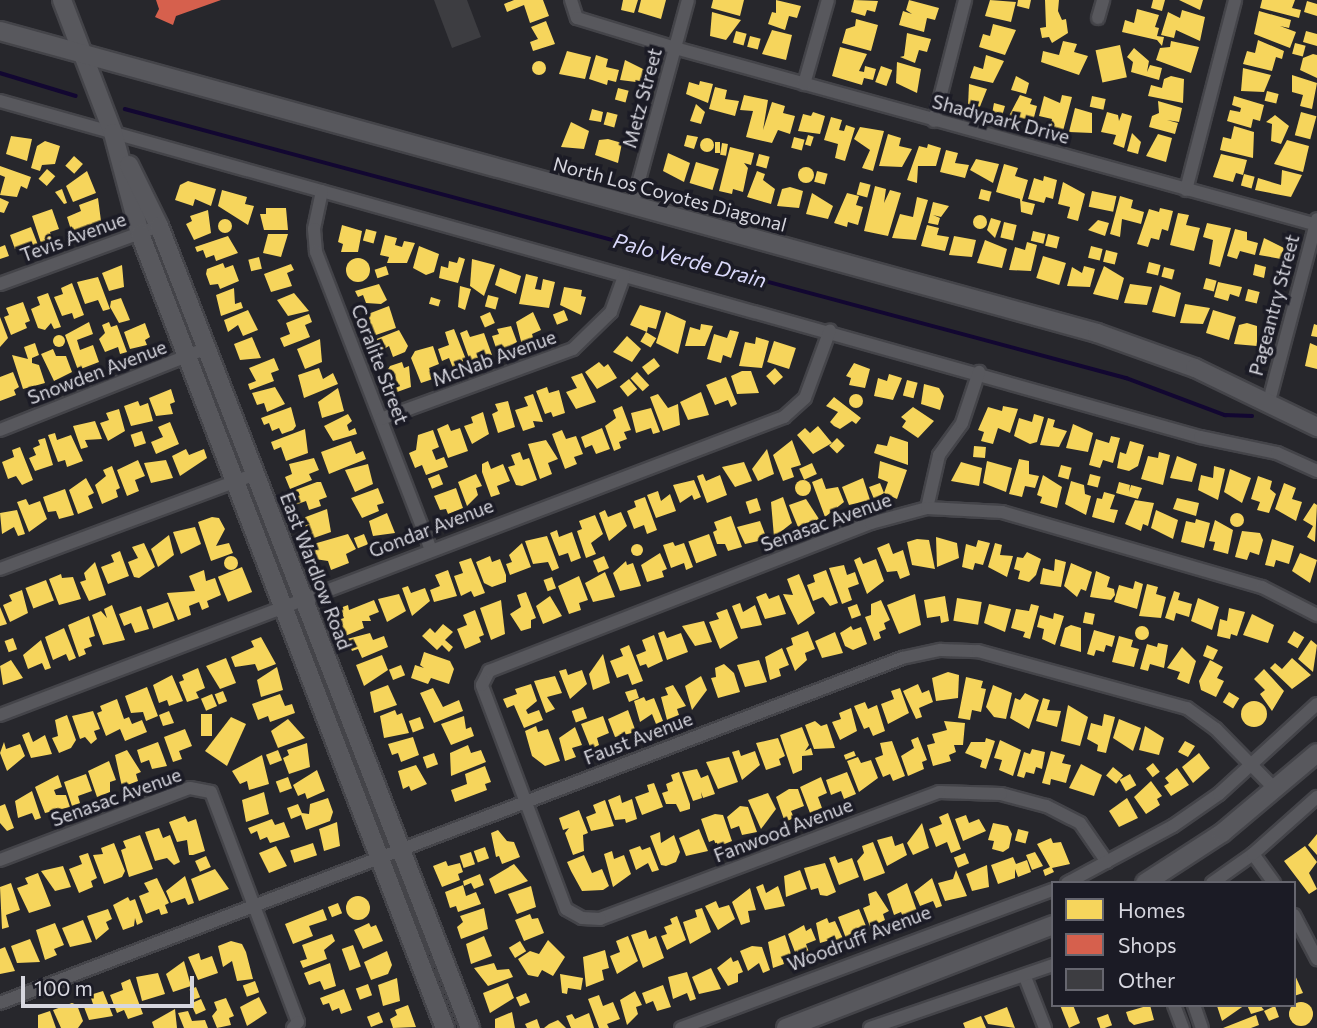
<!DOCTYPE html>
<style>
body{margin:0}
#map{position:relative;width:1317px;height:1028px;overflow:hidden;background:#27272c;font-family:Commissioner,sans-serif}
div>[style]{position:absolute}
.homes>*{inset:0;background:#f6d55c;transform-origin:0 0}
.round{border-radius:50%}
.shops>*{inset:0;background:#d6604d}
.stream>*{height:3.5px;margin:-1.75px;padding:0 1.75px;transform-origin:1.75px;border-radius:1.75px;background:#120731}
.building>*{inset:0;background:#3d3d41}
.roads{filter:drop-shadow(2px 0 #444449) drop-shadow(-2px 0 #444449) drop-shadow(0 2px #444449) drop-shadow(0 -2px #444449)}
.minor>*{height:12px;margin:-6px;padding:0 6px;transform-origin:6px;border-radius:6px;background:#58585d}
.secondary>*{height:18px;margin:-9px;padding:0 9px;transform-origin:9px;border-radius:9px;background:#58585d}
span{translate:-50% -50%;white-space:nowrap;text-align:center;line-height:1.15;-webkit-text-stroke:7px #1b1b25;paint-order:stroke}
.street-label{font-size:19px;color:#d7d7df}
.water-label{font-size:21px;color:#dad9fb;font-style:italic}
.legend{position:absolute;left:1051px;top:881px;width:245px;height:126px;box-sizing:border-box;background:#1b1b25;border:2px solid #66666f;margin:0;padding:9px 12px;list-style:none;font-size:21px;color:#d7d7df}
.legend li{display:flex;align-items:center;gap:14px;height:35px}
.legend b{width:35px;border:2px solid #66666f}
.scale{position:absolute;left:21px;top:976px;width:173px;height:32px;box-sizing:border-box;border:4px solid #d7d7df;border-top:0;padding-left:9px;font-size:21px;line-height:24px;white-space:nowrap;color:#d7d7df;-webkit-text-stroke:5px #1b1b25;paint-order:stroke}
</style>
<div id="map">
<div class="homes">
<i style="clip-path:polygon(514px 0,543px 0,549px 16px,530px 23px,524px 5px,507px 12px,504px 4px)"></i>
<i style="clip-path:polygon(623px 0,638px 0,634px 13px,621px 10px)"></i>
<i style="clip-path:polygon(641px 0,666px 0,661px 19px,638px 12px)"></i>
<i style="clip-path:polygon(713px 0,744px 0,740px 16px,711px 8px)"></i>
<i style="clip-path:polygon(776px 0,801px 6px,797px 18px,789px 16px,785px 30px,768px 24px,772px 12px,776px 13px)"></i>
<i style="clip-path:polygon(854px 0,878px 1px,875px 12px,867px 10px,865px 16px,851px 12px)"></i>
<i style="clip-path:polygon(909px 0,939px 8px,935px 20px,927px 18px,924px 32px,899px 25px,903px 11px,912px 14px,906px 10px)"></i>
<i style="clip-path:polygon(990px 0,1016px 2px,1011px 22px,985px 16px)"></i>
<i style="clip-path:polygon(1018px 0,1031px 0,1029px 9px,1017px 6px)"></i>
<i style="clip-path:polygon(1045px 0,1059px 0,1058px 11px,1062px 20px,1066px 19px,1068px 33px,1052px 43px,1049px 37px,1042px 38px,1040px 28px,1046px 27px)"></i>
<i style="clip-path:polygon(1153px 0,1165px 0,1162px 11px,1151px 8px)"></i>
<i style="clip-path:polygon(1179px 0,1203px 0,1200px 10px)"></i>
<i style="clip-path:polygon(1262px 0,1295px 0,1292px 8px,1301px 10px,1299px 18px,1260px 8px)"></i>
<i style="clip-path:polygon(1307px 1px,1317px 4px,1317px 16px,1304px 12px)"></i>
<i style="clip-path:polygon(1137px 9px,1159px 15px,1155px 27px,1159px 28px,1157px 36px,1164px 37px,1162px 46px,1157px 40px,1122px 32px,1125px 20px,1134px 23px)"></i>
<i style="clip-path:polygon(1182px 10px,1205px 17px,1200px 41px,1176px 30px,1174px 38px,1161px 35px,1168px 12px,1180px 18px)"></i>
<i style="clip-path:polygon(1259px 11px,1291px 20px,1289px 28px,1280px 26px,1296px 32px,1290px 48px,1254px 34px)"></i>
<i style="clip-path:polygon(712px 12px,741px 20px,726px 40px,710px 36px)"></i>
<i style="clip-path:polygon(856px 19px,878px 25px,871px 51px,842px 43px,846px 29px,855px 26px)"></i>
<i style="clip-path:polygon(546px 21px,555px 44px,533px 51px,530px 42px,538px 39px,531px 27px)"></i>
<i style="clip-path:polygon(993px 24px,1016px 30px,1005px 55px,979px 47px,983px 34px,990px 36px)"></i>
<i style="clip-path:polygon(772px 30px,792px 35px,786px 60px,762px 54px)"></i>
<i style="left:736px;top:31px;width:11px;height:12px;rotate:15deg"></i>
<i style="clip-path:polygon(1306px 31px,1317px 34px,1317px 46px,1303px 42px)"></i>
<i style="clip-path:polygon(907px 33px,931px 39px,927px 52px,919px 50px,915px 63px,900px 57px,904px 56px)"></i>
<i style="left:750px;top:36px;width:11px;height:11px;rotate:15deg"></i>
<i style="clip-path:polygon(1258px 40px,1284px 51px,1282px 59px,1276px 57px,1272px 71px,1243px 64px,1247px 51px,1255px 53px)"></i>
<i style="clip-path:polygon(1063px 41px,1077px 44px,1074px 52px,1088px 56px,1079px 75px,1041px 62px,1043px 51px,1059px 55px)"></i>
<i style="clip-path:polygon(1171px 41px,1199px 47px,1191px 73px,1156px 60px,1160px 48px,1170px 47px)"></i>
<i style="left:1295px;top:43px;width:11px;height:11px;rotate:15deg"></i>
<i style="left:1120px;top:45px;width:33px;height:25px;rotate:78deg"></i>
<i style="clip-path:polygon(840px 47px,867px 54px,859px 71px,864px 72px,865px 66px,876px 69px,873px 80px,864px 78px,862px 85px,832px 76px)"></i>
<i style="clip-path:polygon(1134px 48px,1149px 61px,1147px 72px,1150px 65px,1162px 68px,1159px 80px,1131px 72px,1133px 62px,1127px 57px)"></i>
<i style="clip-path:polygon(567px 51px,591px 57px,585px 79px,559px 74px)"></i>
<i style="clip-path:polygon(1313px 54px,1317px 55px,1317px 78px,1300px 70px,1303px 58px)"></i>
<i style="clip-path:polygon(596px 55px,608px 59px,606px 67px,619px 70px,616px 82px,608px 80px,607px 85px,589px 79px)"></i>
<i style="clip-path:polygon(986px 55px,1004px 61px,993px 83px,970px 78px,974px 66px,983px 69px)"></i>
<i style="clip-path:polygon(625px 60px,647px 71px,644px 83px,620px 80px)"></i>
<i class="round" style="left:532px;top:61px;width:14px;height:14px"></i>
<i style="clip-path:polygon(897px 62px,921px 69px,917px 93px,896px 83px)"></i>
<i style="left:881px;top:66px;width:12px;height:17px;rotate:20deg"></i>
<i style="clip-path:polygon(1243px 68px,1271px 75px,1264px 92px,1241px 91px)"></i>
<i style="clip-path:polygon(1292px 75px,1317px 83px,1312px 109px,1300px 106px,1303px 95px,1292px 92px)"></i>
<i style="clip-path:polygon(1016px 76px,1029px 83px,1026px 94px,1011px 90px)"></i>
<i style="clip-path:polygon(1171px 76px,1184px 79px,1183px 103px,1148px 96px,1151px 85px,1162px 88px,1164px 79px)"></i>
<i style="clip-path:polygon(700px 81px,713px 84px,708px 103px,686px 94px,689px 82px,699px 85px)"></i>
<i style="clip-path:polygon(969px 84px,987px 89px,979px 109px,968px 106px)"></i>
<i style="clip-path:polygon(715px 87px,727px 90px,725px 99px,739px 101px,735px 116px,709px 109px)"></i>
<i style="left:618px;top:88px;width:11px;height:12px;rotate:15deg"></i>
<i style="left:1267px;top:91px;width:12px;height:10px;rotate:14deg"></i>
<i style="clip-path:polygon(744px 95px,768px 100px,763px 130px,772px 102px,785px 106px,783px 113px,795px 116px,790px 134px,778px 130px,772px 143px,746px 137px,753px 111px,740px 110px)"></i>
<i style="clip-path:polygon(1020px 95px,1032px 99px,1030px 104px,1037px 106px,1033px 121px,1009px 116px)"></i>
<i style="clip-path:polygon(1062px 95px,1072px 97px,1063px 131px,1050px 127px,1052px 119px,1039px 116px,1044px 96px,1060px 103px)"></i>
<i style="left:1092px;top:96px;width:14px;height:11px;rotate:12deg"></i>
<i style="clip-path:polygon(1234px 96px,1264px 105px,1260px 121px,1253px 119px,1251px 128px,1227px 121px,1230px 110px,1240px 112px,1241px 108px,1232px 105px)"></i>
<i style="clip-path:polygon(1158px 101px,1182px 108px,1179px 122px,1167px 120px,1178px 123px,1175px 134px,1149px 127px,1152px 116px,1159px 113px)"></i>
<i style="clip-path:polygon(994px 103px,1005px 106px,1002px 116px,992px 114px)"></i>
<i style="clip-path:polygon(696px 104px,705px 112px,701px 124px,690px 121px)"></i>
<i style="clip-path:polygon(1075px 108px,1092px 113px,1092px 133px,1069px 132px)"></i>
<i style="clip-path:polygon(592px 109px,603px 112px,601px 122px,589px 120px)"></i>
<i style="left:607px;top:112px;width:11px;height:13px;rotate:15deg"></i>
<i style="clip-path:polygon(813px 112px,825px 116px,820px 134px,798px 131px,803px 114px,811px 116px)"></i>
<i style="clip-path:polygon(1107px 112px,1118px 115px,1119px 121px,1122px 113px,1132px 116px,1124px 148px,1113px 144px,1116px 135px,1101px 132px)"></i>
<i style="left:1301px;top:112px;width:16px;height:24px;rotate:15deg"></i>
<i style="clip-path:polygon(1275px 115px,1289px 126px,1281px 144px,1271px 141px,1272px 124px,1266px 122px)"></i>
<i style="clip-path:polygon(831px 117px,842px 120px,839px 130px,844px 131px,846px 125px,855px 128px,845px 161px,835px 158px,838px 144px,824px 140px)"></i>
<i style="clip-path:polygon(571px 122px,589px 131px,584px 149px,561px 147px)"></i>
<i style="clip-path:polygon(1234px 126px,1254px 132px,1253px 158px,1220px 150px,1223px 137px,1231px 139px)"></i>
<i style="clip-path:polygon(860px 127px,884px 131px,873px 171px,862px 168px,870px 150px,854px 139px)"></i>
<i style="clip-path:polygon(1132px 133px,1141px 142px,1138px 154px,1127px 151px)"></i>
<i style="clip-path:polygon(888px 134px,901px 138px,899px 146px,912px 149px,902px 167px,879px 166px)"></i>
<i style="clip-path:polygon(1158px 134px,1172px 138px,1166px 162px,1146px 156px)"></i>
<i style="clip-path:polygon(687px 135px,698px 137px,694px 149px,684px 146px)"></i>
<i style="left:808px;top:135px;width:6px;height:10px;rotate:18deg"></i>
<i style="clip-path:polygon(11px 136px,32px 139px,27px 161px,6px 154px)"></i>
<i style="left:794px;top:137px;width:11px;height:11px;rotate:15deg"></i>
<i class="round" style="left:700px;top:138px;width:14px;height:14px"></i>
<i style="clip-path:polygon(608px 139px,622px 143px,618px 163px,595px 155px,599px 140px)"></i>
<i style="clip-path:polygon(1287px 140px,1309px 146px,1303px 172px,1274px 164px)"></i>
<i style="clip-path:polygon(45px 141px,60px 146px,55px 164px,42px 165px,40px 171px,31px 168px,37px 146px)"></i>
<i style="left:715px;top:142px;width:5px;height:11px"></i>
<i style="left:722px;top:143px;width:6px;height:12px;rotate:9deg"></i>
<i style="clip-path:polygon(928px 144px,941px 148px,936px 166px,918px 166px,917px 183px,907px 180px,919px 146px,927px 148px)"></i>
<i style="clip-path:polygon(730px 147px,754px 153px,751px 165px,744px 163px,748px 168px,743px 192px,733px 189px,732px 194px,719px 191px)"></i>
<i style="clip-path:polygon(946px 150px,958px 153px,955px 163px,969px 165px,965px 178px,940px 172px)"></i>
<i style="clip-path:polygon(668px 153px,690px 163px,684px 182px,663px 171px)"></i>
<i style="left:759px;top:154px;width:11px;height:12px;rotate:15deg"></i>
<i style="clip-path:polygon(1221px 154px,1247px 160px,1243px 175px,1236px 173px,1233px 182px,1213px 177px)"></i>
<i style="left:74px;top:156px;width:12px;height:13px;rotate:42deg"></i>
<i style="clip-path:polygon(976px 159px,999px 164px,993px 183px,970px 170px)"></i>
<i style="left:696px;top:162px;width:24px;height:22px;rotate:17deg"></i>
<i style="clip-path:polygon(1004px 164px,1018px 168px,1015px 176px,1028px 180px,1022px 201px,1035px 204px,1032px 215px,1021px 212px,1020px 199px,996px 192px)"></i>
<i style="clip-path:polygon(0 166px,31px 177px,27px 189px,21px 186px,17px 197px,0 195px,5px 177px,0 175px)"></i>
<i class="round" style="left:798px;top:167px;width:16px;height:16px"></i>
<i style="left:47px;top:169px;width:11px;height:13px;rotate:41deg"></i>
<i style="clip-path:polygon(1282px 170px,1302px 175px,1291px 197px,1255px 190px,1258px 178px,1281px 185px)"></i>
<i style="clip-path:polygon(87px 171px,96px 193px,73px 202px,66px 186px)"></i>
<i style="clip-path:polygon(757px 171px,765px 174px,763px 180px,775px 189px,771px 204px,747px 197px)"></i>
<i style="left:817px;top:171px;width:11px;height:11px;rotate:15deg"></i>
<i style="left:1244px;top:174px;width:11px;height:12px;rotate:15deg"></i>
<i style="clip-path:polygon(1044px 176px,1057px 180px,1053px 199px,1046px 197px,1044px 203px,1028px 199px,1034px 178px,1043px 181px)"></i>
<i style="clip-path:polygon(188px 181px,216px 189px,211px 206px,195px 199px,193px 206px,175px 200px,180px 185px)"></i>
<i style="left:860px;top:182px;width:11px;height:13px;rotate:15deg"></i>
<i style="clip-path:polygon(1063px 182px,1085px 194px,1078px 221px,1067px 218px,1070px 207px,1058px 204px)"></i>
<i style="clip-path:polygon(875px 186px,886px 189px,884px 203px,890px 190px,901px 193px,888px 236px,864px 231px)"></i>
<i style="clip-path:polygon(790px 187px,803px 191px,799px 208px,777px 206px,782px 189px)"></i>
<i style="clip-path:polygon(62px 189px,67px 203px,64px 204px,55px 192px)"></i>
<i style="left:981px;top:189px;width:11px;height:10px;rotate:15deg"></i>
<i style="clip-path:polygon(222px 190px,247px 197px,245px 204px,254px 206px,248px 225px,218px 206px)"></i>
<i style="left:1092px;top:191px;width:25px;height:16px;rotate:12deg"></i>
<i style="clip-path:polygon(812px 193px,833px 206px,828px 219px,806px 214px)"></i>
<i style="clip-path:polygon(847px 193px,859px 196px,856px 205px,863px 207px,858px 225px,848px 222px,847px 227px,834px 223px)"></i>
<i style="clip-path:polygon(1120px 196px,1133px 200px,1131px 208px,1144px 212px,1141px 224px,1122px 219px,1120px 237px,1110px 234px)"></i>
<i style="clip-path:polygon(917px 197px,928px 200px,916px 240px,892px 238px,900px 214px,913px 217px)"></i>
<i style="clip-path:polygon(0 198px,9px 202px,4px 213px,0 212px)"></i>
<i style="clip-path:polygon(98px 198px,101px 221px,72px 233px,67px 217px,81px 211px,79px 205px)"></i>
<i style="clip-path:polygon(933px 202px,949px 206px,941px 217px,933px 215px,940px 218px,938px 225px,928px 223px)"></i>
<i style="clip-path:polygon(266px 208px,286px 208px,288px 230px,264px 230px,260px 214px,266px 214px)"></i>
<i style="clip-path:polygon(1160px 208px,1173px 211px,1168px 231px,1162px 229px,1159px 240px,1151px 238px,1148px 247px,1137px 244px,1149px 209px,1159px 212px)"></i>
<i style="clip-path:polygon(52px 209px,59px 229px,50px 232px,52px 239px,41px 243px,32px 216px)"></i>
<i style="clip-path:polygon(208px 210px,211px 233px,194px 240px,186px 224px,192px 221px,190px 216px)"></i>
<i style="clip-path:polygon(1178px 213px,1189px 215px,1186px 225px,1200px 228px,1194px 251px,1170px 245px)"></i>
<i class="round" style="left:973px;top:215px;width:14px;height:14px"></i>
<i style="clip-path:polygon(991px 218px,1001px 221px,995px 238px,987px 230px)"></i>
<i class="round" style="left:218px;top:219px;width:14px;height:14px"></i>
<i style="clip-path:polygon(1098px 220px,1109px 223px,1105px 236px,1088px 230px)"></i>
<i style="left:1004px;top:222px;width:13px;height:16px;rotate:13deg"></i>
<i style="clip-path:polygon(1207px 223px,1231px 228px,1220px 267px,1209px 264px,1213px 240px,1203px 237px)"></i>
<i style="clip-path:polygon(342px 225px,362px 231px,358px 252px,341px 252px,343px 244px,338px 242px)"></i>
<i style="clip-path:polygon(927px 225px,939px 228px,937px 235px,949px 237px,945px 251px,921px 246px)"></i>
<i style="clip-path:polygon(31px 227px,38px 245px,15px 249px,10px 235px)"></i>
<i style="left:366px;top:229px;width:11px;height:12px;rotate:15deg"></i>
<i style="clip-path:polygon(1235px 229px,1247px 232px,1247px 240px,1258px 243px,1255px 255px,1240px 251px,1237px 259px,1227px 256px)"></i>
<i style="left:1033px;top:231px;width:13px;height:10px;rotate:13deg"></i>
<i style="clip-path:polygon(268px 234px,288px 234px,281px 257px,263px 253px)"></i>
<i style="left:1048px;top:234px;width:12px;height:12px;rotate:14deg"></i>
<i style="clip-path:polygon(385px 235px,397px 238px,395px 245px,402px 247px,404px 241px,415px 243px,407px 263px,387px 263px,389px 257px,380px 255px)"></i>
<i style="clip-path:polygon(228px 236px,238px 253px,216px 261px,214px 255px,206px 258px,203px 250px,197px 252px,195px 247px)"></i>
<i style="clip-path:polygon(954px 236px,976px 240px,972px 257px,949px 255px)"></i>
<i style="clip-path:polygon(1264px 238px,1284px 248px,1281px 259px,1259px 255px)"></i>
<i style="clip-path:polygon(985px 240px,1007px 249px,1002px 268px,977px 263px)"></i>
<i style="clip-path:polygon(1027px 242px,1037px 245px,1031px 271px,1009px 270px,1015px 247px,1025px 250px)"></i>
<i style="clip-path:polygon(5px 245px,9px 256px,0 259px,0 247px)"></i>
<i style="clip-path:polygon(419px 246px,439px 254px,434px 272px,426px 275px,413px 268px)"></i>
<i style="left:1091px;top:246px;width:12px;height:12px;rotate:14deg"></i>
<i style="left:1106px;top:250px;width:12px;height:12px;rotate:14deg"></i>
<i style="left:1043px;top:256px;width:24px;height:23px;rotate:17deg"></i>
<i style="left:259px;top:257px;width:12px;height:11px;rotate:76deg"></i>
<i style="clip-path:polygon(459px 257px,465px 259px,458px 283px,439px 278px,441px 266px,448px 268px,449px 261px,457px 263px)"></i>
<i class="round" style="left:346px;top:258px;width:24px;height:24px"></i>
<i style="clip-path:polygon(472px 259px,495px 265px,484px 296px,470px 286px)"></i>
<i style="left:1149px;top:262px;width:12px;height:11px;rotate:14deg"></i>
<i style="clip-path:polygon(223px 263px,225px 268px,233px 265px,239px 281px,220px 289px,218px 284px,210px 285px,206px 274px,207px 269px)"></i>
<i style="clip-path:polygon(291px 264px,294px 270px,287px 273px,292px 286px,271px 292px,264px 274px)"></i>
<i style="clip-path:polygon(1255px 264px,1266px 267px,1264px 278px,1253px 275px)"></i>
<i style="clip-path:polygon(122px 265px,124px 287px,109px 291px,102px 273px)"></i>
<i style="left:386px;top:266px;width:9px;height:12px;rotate:72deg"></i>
<i style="clip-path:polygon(1084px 266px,1095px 269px,1090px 287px,1067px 286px,1072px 267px,1082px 273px)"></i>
<i style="clip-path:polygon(1104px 266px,1124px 278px,1118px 300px,1093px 294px)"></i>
<i style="left:1164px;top:267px;width:11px;height:10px;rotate:15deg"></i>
<i style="clip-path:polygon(500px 268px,521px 276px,516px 294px,495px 285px)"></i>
<i style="clip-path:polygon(526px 274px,538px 277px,535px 289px,541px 290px,543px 279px,555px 282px,549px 308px,519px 304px)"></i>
<i style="clip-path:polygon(98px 277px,110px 309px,103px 311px,98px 300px,85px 304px,77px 282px)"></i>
<i style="left:1206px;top:278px;width:11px;height:11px;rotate:15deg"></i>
<i style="clip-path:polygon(1218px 282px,1242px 287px,1239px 297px,1230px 294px,1228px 301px,1214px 297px)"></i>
<i style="clip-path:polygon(72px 283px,84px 315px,74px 319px,72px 313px,62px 316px,54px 297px,63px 294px,61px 288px)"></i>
<i style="clip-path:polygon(379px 284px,387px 300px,381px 304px,366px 303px,363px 295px,358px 297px,355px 291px)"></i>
<i style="clip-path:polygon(1130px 284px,1152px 287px,1147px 305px,1124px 303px)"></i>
<i style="clip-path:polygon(1160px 285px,1181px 293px,1175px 317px,1152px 312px)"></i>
<i style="clip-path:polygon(460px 286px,471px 289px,465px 310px,458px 307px)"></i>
<i style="clip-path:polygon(564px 287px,582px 290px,581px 296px,586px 297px,581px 315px,560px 305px)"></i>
<i style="clip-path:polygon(234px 288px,235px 304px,241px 302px,243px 308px,221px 316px,216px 295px)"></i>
<i style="left:1248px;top:289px;width:12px;height:12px;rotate:14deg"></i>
<i style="clip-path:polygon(48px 293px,61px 327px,54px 329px,51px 323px,45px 330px,38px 328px,31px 309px,40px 305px,37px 297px)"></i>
<i style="clip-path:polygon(294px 293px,309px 311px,288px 316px,277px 300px)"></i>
<i style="left:488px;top:295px;width:11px;height:12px;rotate:15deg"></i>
<i style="left:431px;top:297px;width:10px;height:7px;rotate:17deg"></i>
<i style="clip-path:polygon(121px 298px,130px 320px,119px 323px,110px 307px,111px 301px)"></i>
<i style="clip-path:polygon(23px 302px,30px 321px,25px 323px,27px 328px,11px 335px,4px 317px,9px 315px,6px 308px)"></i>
<i style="clip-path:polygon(1185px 304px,1210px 308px,1203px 324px,1180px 323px)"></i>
<i style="clip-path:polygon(640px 305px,661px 311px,656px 329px,648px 327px,647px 332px,630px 325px)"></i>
<i style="clip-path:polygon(389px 306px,396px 328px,373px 336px,368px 314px)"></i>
<i style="clip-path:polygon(248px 310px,258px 330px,243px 336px,238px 325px,228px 332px,224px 320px)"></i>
<i style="left:564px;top:310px;width:11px;height:12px;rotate:68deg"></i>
<i style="left:1213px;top:310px;width:24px;height:24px;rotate:17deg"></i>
<i style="left:490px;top:312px;width:12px;height:11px;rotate:66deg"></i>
<i style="clip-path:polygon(533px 312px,541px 330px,532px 334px,534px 340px,522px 345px,516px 322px)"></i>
<i style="clip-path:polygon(666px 312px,686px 321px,678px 354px,656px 343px)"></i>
<i style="clip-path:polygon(309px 314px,312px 322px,305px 325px,310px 337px,284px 347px,280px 338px,290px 334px,286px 323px)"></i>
<i style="clip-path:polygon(0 317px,8px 338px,0 347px)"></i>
<i style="clip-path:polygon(89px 322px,93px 334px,77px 340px,80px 350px,93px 345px,99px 362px,78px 370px,65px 335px)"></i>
<i style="clip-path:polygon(109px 322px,111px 327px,117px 325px,127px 352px,120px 354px,118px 347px,105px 352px,99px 339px,105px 333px,102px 325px)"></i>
<i style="clip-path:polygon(145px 323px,150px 337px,145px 340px,147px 345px,130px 349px,124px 332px)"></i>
<i style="clip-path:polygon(1247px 323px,1257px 326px,1257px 346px,1234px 344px,1239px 325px)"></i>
<i style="clip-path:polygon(701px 324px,713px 326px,705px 346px,685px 346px,690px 327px,700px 330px)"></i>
<i style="clip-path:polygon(1314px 324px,1317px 325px,1317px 337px,1311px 336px)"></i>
<i style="clip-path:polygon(511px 326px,517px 342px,498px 354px,492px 336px,499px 334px,497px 329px)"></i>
<i style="clip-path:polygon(454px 329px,467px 362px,453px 368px,449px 358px,442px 361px,438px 349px,449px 345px,445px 332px)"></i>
<i style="clip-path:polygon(399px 330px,408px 346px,405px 352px,393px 357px,389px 346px,379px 352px,374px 340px)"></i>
<i style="clip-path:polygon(467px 330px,470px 337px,484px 333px,492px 355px,470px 361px,460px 333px)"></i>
<i style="clip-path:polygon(730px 330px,739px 332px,731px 358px,723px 355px,721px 363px,707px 359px,714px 334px,727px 338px)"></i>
<i style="left:646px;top:332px;width:12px;height:11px;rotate:31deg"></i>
<i class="round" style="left:53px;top:335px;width:12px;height:12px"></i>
<i style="clip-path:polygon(627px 336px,641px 349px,632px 362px,613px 352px)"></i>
<i style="clip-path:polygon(252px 337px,261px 358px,240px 360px,234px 344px)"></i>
<i style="clip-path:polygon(756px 337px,769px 341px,762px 368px,739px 366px,745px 342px,755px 344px)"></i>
<i style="clip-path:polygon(320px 339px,322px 362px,305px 369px,297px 349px)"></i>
<i style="left:774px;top:341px;width:23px;height:22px;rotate:18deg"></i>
<i style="clip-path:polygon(35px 343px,39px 355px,32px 358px,32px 363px,39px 365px,45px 383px,23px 389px,12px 355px,28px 359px,24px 347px)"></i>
<i style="clip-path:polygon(1310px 343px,1317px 346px,1317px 369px,1305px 366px)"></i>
<i style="clip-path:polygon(433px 346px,439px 364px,429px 368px,433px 379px,421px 383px,411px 358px,415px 351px)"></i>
<i style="clip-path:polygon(53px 349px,56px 356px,66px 356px,72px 372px,54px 381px,41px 354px)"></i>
<i style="clip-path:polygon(274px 358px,279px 370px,271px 373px,274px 381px,250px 390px,248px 384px,256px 381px,249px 368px)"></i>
<i style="left:654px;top:358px;width:10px;height:15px;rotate:53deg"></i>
<i style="clip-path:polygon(402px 362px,404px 368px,409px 366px,411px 387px,386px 396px,382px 384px,390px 381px,384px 376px,390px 366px)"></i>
<i style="clip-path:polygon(599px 362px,604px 367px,608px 364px,617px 378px,597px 389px,585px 372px)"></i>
<i style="clip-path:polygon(854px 363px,870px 369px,865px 388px,849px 385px,851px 378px,846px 376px)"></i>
<i style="clip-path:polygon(319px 368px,323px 379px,333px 373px,338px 384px,304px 398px,298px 375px)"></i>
<i style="left:775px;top:368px;width:12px;height:12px;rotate:48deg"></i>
<i style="clip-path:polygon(742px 371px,751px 371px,759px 393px,737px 394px,731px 376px)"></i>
<i style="clip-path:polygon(13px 372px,19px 387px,14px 390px,16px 395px,0 401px,0 377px)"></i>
<i style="left:637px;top:372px;width:18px;height:9px;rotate:47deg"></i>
<i style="clip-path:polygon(582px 373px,596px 402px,576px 409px,566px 392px,577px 388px,571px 377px)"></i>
<i style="clip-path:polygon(889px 374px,902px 378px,893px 400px,874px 396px,878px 378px,887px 381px)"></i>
<i style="clip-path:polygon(726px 377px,737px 404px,731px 407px,728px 400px,715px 405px,706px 385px)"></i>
<i style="left:629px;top:379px;width:13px;height:12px;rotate:51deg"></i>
<i style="left:907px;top:380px;width:11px;height:16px;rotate:15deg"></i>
<i style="clip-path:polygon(924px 384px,939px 388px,944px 396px,940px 410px,921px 404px)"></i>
<i style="clip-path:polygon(275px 387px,285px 404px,267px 412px,264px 403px,257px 405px,252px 393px)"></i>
<i style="clip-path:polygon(547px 387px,549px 393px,559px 390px,565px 413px,553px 417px,551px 412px,545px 414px,536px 391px)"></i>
<i style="clip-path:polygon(338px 388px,344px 411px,322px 418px,318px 402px)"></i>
<i style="clip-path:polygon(171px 389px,175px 402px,170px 404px,173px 414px,156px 416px,149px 398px)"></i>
<i style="clip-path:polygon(701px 392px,709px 415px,688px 420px,680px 402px)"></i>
<i style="clip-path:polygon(533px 394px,543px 422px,533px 421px,535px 427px,523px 431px,515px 410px,528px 406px,524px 397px)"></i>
<i style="clip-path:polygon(658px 394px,668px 408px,678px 404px,680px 425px,663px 431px,650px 397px)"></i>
<i class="round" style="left:849px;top:394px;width:14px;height:14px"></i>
<i style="clip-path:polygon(834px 397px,861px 418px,856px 424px,852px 421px,840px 429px,834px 426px,830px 422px,838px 412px,826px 406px)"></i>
<i style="clip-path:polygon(138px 401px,140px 406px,148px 403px,153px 421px,131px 426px,124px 406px)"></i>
<i style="clip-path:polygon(508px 401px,515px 427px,498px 433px,492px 414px,498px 411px,495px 404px)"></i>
<i style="clip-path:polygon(622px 406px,631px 430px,624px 432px,627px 439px,619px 442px,621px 448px,614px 451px,605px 426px,616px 418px,613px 410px)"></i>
<i style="clip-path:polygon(1003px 406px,1018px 409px,1010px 433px,998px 428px,993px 444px,981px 441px,984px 432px,978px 430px,988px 407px,1002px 411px)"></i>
<i style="clip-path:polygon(291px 407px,296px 426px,293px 430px,282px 434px,279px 428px,272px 431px,269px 423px,264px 425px,261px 418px)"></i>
<i style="clip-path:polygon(913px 407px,934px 421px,918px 438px,902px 427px,906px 421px,901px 417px)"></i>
<i style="clip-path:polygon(651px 408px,660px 432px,653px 434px,651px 428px,636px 433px,631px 413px)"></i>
<i style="clip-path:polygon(119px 409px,125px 431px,108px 441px,100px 423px,109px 420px,106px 413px)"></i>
<i style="clip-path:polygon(483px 412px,489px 434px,472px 444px,464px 426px,473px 423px,471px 417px)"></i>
<i style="clip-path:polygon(348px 414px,352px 421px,347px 425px,349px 431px,355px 428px,357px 434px,333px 441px,324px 426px)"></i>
<i style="clip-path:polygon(1034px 414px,1044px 417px,1037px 442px,1030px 444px,1014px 436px,1019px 418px,1032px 422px)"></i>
<i style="clip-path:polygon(1048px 418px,1055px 420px,1053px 427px,1067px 431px,1059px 447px,1040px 445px)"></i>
<i style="clip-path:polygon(95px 421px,102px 439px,85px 440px,88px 447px,81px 449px,73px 426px)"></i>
<i style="clip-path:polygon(170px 422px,179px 444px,156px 454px,151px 442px,163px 437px,158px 427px)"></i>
<i style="clip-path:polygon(448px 424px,451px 431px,460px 428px,468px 451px,448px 458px,437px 429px)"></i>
<i style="clip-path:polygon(1073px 424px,1093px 433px,1088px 452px,1066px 448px)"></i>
<i style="clip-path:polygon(818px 426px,832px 443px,813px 454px,797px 435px,805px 428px,810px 433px)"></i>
<i style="clip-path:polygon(602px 428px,610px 449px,596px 454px,592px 445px,585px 448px,581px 437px)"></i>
<i style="clip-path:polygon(305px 429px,308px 453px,286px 461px,281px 447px,274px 450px,271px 442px)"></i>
<i style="clip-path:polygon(433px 430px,439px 447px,432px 450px,436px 460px,444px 457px,448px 467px,426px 475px,422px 465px,415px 468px,409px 453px,416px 450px,418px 435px)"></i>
<i style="clip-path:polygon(562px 430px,566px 439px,576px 436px,583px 454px,574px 457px,577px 464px,565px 469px,552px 434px)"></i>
<i style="left:142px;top:431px;width:13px;height:12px;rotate:72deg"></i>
<i style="clip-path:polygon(55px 433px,57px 440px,71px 435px,83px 461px,67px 467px,65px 460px,58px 462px,48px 435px)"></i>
<i style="clip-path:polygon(890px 436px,908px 442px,908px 465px,874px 453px,877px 444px,887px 446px)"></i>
<i style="clip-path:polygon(1111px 436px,1120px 438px,1113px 463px,1103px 460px,1100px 468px,1089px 465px,1096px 439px,1109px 443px)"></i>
<i style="clip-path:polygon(45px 438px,53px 465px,35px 471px,29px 458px,36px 455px,33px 448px,40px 445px,38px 440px)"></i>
<i style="left:837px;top:438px;width:11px;height:11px;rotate:45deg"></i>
<i style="clip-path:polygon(546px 440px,558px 459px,548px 463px,552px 474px,540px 479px,528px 444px)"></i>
<i style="clip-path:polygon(792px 440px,801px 465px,791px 468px,794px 477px,783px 481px,773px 455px)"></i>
<i style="clip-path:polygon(351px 441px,356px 454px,363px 451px,366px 459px,329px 474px,321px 452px)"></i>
<i style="clip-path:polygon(1130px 441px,1144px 445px,1138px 466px,1129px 471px,1117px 468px,1120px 452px,1126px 454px)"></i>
<i style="left:974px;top:446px;width:12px;height:11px;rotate:5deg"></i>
<i style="clip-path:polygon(20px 447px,33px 480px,22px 485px,16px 476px,8px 479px,2px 462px,14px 457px,12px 450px)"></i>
<i style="clip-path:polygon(186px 449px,189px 455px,204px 449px,207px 458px,180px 476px,172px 456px)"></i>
<i style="clip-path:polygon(767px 449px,774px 474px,758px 481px,752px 469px)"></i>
<i style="clip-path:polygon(520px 452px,523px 460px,529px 458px,537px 480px,522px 486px,516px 485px,508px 467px,515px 465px,511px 455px)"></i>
<i style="clip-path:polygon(1159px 452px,1170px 455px,1163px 485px,1141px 479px,1148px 456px,1158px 458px)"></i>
<i style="clip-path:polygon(1177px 456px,1197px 464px,1192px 482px,1170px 478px)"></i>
<i style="clip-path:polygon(314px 458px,319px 470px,309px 474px,312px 480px,290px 489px,285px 477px,292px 474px,289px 464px)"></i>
<i style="clip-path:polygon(1019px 459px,1029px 461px,1029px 474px,1039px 476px,1035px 488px,1025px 486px,1022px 497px,1009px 494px)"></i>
<i style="clip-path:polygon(138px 460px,145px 476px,135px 480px,139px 491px,127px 496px,117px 470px)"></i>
<i style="clip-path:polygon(166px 460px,173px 478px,151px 483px,144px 463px)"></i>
<i style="clip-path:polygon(488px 461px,491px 469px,503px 464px,510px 481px,497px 486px,500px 494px,491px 497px,482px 472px,482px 464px)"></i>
<i style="clip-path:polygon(880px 461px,907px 470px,897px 499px,884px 493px,874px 499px,869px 487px,880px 483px,884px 493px,888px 482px,878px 478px)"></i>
<i style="clip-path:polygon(987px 461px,1012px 468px,1006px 492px,983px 483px)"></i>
<i style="clip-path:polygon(744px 462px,752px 481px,735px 487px,722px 467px)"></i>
<i style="clip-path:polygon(961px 462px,982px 468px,979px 486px,951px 481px)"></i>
<i style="left:812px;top:463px;width:12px;height:14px;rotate:66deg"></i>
<i style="clip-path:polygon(368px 464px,373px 484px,355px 492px,345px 470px)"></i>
<i style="left:1061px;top:465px;width:11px;height:12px;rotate:15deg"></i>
<i style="clip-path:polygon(112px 466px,120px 488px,116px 490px,118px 497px,102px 504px,95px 485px,106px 476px,103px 470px)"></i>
<i style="clip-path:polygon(1214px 466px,1225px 469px,1218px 500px,1198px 490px,1201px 475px,1213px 478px)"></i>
<i style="clip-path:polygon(1230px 469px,1251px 478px,1242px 503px,1224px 492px)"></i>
<i style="left:439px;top:474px;width:11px;height:12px;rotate:68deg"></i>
<i style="clip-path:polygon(476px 474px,482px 486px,476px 488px,478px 495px,467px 506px,458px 482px)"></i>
<i style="clip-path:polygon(703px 474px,706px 481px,720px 475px,727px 495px,707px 503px,697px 476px)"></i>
<i style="left:1090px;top:474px;width:11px;height:11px;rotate:15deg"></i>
<i style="clip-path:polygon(1043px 475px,1062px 487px,1057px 508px,1040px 503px,1042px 497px,1037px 495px)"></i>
<i style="clip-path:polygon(1258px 476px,1272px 481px,1270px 489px,1276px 494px,1269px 513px,1257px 510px,1260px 502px,1251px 499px)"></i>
<i style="clip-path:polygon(86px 478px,94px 493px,88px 496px,93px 508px,78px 514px,69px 490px)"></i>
<i style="clip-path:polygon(822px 478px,826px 489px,838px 487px,844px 502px,825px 517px,812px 482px)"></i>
<i style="clip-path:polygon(863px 478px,870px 500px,849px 505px,842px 487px)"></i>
<i class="round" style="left:795px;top:480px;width:16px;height:16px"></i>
<i style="clip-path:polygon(694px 480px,701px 497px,694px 500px,692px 495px,680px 503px,673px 485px)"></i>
<i style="clip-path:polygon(1071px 481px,1084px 485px,1085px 494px,1091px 496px,1086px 515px,1065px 504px)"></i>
<i style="clip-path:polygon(317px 482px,321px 482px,327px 497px,319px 500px,321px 506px,309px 510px,306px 501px,295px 505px,290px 492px)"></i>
<i style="clip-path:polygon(1119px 482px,1130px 485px,1129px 492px,1131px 485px,1142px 488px,1138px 499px,1116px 493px)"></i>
<i style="clip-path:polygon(1284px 483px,1296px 488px,1292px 499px,1302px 502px,1296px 521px,1275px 509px)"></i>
<i style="clip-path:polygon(378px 488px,384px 503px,377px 505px,379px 511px,362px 518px,351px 498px)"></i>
<i style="clip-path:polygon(456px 488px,463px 508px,448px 514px,446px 509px,440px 510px,434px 496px)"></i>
<i style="clip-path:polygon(65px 489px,74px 515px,59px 519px,56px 511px,48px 512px,43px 497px)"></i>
<i style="clip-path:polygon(658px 491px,661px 501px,670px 494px,676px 511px,656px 518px,647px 495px)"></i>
<i style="clip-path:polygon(1104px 492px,1115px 495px,1110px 509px,1118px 510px,1114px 523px,1092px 517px,1097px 498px,1102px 499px)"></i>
<i style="clip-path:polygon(645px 497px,657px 530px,647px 534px,644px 525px,634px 529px,627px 511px,636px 507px,634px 501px)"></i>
<i style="clip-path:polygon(783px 497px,792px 523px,774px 537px,771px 502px)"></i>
<i style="left:757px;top:498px;width:13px;height:12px;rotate:72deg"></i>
<i style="clip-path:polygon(1177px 498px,1199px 503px,1196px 516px,1173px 509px)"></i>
<i style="clip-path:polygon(26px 499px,29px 505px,40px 501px,47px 519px,29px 532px,17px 502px)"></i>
<i style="clip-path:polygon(806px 499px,819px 519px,798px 527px,789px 505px)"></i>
<i style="clip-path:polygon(1135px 500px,1154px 503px,1148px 526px,1143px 524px,1141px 531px,1125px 524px)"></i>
<i style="clip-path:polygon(1314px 503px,1317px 505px,1315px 542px,1307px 537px,1313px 526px,1303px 520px)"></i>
<i style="clip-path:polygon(327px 509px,331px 532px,308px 540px,303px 518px)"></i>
<i style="clip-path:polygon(17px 510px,25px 534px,18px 536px,14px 527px,2px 534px,0 513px)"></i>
<i style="clip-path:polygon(605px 510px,608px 517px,621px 512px,627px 526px,609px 541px,599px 513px)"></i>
<i style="clip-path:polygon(1156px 510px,1178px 520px,1173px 539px,1151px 528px)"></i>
<i style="clip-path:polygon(387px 513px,395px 533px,373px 536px,369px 521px)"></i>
<i class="round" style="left:1230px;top:513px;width:14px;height:14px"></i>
<i style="clip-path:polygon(595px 515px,603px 534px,591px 543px,596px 554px,586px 558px,577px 531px,582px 529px,579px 521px)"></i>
<i style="clip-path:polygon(731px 516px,742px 547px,728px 551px,725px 544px,717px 544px,713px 532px,717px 530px,714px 522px)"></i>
<i style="clip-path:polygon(212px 517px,219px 518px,225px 529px,216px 546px,229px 543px,233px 553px,211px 561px,198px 522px)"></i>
<i style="clip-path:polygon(1196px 519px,1210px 523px,1204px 548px,1181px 542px,1186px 521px,1195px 523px)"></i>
<i style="clip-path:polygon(1215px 520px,1233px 530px,1228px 554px,1213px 550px,1215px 542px,1209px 541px)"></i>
<i style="clip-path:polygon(760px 521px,767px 539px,745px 544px,737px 527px)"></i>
<i style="clip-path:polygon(195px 527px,201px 544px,181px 554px,173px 532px)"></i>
<i style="clip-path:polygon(557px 530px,559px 537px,572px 532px,581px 558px,571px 562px,568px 553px,559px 556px,550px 533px)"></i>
<i style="clip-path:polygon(1242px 531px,1260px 533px,1263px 540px,1259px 555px,1250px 552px,1247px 560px,1235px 557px)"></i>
<i style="clip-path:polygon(348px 534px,356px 549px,346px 554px,349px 563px,331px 570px,328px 561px,315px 559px,310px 545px)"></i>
<i style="left:364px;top:534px;width:11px;height:11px;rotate:68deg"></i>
<i style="left:709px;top:534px;width:23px;height:22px;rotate:70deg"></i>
<i style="clip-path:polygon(169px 535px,174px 555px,158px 567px,151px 549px)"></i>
<i style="clip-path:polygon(547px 536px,559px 568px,552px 571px,548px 562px,533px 564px,525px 541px)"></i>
<i style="clip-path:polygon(936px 537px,957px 543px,959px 558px,937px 567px)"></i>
<i style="clip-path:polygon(917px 539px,929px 540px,935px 569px,912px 565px,907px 542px)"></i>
<i style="clip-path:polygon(1272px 539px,1294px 546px,1289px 564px,1276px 560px,1274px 567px,1265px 565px)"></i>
<i style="clip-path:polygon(978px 540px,990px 543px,983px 565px,975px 563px,973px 570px,962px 567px,966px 544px,976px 547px)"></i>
<i style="clip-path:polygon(673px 542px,675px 546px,684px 543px,693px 567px,686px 570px,684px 563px,671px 568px,663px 545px)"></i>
<i style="clip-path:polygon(144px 543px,155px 567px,139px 578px,134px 577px,128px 562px,138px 558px,132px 547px)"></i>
<i style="clip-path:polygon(522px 543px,531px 567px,510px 575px,506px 564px,512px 562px,509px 555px)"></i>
<i style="clip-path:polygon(889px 543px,893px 554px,903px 550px,910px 575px,900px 579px,897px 571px,887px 572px,877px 548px)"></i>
<i style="clip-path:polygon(995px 543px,1002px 545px,1000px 555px,1013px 556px,1007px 577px,988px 567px)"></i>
<i class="round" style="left:631px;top:544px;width:12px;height:12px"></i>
<i style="clip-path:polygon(120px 551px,129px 576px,108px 584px,101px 567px,114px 562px,111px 555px)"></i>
<i style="clip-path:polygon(1027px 552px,1041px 559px,1036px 575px,1029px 582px,1018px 579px,1020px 571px,1014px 569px,1017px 557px,1023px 558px)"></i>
<i style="clip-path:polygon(660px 553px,667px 569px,662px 571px,664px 577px,647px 582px,641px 565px)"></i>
<i style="clip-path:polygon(1300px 553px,1317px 560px,1310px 583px,1292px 571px)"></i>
<i class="round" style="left:224px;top:556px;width:14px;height:14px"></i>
<i style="clip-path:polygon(490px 556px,492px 562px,500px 559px,506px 575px,506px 582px,492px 587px,484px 583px,476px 562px)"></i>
<i style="left:604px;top:556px;width:13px;height:12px;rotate:67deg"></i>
<i style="clip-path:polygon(860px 557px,863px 564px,876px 559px,884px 581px,867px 594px,854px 560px)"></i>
<i style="clip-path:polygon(471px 558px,485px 593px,474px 597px,471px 591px,461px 596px,454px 576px,463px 573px,459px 562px)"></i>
<i style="clip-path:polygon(1055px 559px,1066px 562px,1061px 587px,1040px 584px,1043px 568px,1054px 571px)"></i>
<i style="clip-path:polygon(626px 561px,627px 565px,633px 563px,641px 586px,620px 591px,613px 573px)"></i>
<i style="clip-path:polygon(95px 562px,106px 595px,89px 601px,80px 582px,86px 580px,84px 573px)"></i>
<i style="clip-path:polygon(1071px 563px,1092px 572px,1086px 591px,1081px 589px,1077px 597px,1064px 586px)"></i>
<i style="clip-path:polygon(844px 565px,847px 575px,855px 572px,859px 584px,848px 588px,852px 600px,842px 604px,829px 568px)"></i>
<i style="left:242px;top:567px;width:27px;height:26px;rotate:68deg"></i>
<i style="clip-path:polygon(204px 570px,206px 581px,215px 578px,221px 595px,207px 601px,209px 607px,202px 610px,199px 602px,189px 606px,191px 615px,178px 620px,167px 593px,195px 591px,189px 576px)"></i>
<i style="clip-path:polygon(448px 570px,457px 596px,434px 602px,430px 590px,440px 586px,435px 575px)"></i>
<i style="clip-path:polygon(826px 570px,838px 603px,830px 606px,823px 597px,813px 601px,807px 585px,815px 582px,813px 575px)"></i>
<i style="clip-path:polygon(1096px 571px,1110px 577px,1107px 587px,1114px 589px,1115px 595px,1111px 600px,1090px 597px)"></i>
<i style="clip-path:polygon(605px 572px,615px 597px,593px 602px,585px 583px)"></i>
<i style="clip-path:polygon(61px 574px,62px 578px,73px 577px,81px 599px,59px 605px,49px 579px)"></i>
<i style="clip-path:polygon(799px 574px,815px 613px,798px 625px,783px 594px,793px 595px,787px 579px)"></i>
<i style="clip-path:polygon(579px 576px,588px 600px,579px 603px,581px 610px,569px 614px,558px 586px)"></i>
<i style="left:552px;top:577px;width:12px;height:9px;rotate:70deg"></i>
<i style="left:46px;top:580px;width:22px;height:22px;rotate:69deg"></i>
<i style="clip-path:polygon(1135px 581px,1143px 584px,1137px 609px,1114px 602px,1119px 585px,1133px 589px)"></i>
<i style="clip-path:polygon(1147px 584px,1158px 587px,1156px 594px,1166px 597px,1161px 618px,1139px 616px)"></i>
<i style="clip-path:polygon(408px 586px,411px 593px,425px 588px,430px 601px,412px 616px,402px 588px)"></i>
<i style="clip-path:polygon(22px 590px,28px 613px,10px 622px,3px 605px,12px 601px,9px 595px)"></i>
<i style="clip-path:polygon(1174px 591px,1180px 593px,1178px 600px,1192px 604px,1189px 617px,1176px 613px,1174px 621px,1165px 618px)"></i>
<i style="clip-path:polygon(526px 592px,536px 618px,531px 620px,531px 628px,521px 631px,510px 614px,521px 607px,517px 595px)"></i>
<i style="clip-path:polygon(766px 593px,769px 599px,779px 595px,786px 614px,765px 619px,756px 597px)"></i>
<i style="clip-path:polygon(399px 594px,406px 611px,387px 622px,378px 599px)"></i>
<i style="clip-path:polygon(915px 594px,921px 625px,899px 634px,887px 605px)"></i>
<i style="clip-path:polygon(550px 596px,562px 616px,543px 624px,536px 606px)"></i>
<i style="clip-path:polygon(945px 596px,949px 621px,941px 623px,940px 616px,927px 618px,924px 600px)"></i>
<i style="left:957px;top:598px;width:25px;height:23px;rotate:9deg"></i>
<i style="clip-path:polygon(1198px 598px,1219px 607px,1212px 630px,1191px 621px)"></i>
<i style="clip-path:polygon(374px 600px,379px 612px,369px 616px,371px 621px,362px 621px,364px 628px,345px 636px,338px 620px,344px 618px,340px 608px,348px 605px,349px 610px)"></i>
<i style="clip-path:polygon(501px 600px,505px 634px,491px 640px,480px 608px)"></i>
<i style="clip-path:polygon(881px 600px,890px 620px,884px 623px,886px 629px,879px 632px,881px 638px,874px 641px,865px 617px,871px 615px,871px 604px)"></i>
<i style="left:168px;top:602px;width:20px;height:23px;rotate:70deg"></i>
<i style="clip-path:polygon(740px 603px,743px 612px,755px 605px,762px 625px,741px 629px,732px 606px)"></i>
<i style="left:857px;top:604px;width:12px;height:10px;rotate:70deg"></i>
<i style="clip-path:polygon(989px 604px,1011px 609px,1005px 632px,984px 623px)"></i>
<i style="clip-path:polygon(1031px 604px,1039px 606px,1030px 639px,1023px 637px,1025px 632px,1011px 628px,1016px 609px,1029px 611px)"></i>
<i style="clip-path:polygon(112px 605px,125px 640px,103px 645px,92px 615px,101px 611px,107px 618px,104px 609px)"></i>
<i style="clip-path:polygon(141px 606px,149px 629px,135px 633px,131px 623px,124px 626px,119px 614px)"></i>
<i style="clip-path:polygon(0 607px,7px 624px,0 626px)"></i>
<i style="clip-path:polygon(1229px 608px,1245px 612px,1237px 636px,1231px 634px,1230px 639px,1217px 636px,1220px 619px,1227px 621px)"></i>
<i style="clip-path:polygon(727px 609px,738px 638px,720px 649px,709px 622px,719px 619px,716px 613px)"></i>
<i style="clip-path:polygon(475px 610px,484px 635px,479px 637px,481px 642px,465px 649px,457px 629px,467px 625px,463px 615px)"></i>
<i style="left:1085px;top:612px;width:10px;height:11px;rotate:11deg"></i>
<i style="clip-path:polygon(1054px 613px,1064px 616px,1055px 645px,1042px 639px,1044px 629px,1037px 627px,1040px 615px,1053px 619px)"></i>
<i style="clip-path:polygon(1252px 614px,1274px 625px,1268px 643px,1243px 635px)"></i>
<i style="clip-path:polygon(89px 616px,95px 636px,89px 638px,92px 646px,84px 649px,86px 654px,79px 657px,68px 625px)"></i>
<i style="clip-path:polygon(704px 621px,712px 642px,695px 646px,682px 626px)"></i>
<i style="clip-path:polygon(443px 624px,453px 632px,445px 640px,453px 647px,449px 652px,442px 645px,437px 650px,422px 636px,430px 628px,435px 633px)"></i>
<i style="clip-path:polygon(1071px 625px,1081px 628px,1081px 652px,1060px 646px,1065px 628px)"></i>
<i class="round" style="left:1135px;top:626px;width:14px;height:14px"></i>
<i style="clip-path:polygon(851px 626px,853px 630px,861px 627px,867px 644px,853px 650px,845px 646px,840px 633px)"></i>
<i style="clip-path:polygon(64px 628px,76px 658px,69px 661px,66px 654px,53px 660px,45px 637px)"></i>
<i style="clip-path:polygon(1094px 630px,1115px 636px,1112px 647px,1106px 645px,1104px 652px,1096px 650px,1094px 656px,1087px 654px)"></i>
<i style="clip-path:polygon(664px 631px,667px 638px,681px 633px,688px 652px,667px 660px,658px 633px)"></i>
<i style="clip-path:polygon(808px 631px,815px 649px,805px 653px,807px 660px,795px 671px,786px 648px,793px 645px,791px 638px)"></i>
<i style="left:1294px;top:631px;width:12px;height:13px;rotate:31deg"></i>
<i style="clip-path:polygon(835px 632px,843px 653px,822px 658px,815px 641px)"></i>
<i style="clip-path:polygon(370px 633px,373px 640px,384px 636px,388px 647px,362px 658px,358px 649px,352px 651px,347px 639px)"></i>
<i style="clip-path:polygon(654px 635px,663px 661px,648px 668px,646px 664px,640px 666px,636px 655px,646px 651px,642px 640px)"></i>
<i style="clip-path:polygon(1119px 636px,1133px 640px,1131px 647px,1139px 649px,1134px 667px,1112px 662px)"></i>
<i style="clip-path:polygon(261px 637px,276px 664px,258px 671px,255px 664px,235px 667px,231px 657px,254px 647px,251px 641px)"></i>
<i style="left:13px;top:638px;width:12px;height:9px;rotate:70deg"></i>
<i style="clip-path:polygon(41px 640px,51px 668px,45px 670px,42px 663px,28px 669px,23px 655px)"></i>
<i style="clip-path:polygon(1311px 640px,1317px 645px,1313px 672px,1298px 659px)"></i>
<i style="clip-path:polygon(1158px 643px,1168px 645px,1164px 668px,1150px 664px,1148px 671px,1140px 669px,1147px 644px,1157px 647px)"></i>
<i style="clip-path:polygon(629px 645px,643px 681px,632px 685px,628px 674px,617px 678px,610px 661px,623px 656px,620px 649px)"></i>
<i style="clip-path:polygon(1207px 645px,1218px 650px,1213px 660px,1203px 656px)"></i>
<i style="clip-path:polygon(1182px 647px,1196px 661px,1189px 684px,1177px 679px,1180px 672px,1167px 668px)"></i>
<i style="clip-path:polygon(782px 648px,789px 665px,779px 669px,781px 676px,770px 680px,765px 657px)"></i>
<i style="clip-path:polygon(424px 652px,450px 661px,454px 669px,449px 684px,431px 678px,428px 684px,411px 678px,415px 665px,424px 668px,420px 665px)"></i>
<i style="clip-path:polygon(603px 654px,610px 683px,593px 690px,589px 674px)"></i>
<i style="clip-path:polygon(382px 655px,388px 670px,364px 686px,356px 665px)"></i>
<i style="clip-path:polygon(226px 658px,236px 683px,220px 689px,206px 666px)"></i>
<i style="clip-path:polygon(1292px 658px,1311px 675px,1292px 689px,1270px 668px,1275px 663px,1282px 669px)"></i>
<i style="clip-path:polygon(11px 660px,23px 678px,3px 685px,0 666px)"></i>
<i style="clip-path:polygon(759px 660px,767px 682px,745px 687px,737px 665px)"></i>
<i style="clip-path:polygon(1210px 660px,1223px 667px,1217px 678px,1224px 681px,1216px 697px,1201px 690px,1199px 681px)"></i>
<i style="clip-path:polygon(724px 664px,734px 673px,740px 692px,718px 698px,711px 678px,716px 677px,715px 668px)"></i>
<i style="left:401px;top:665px;width:11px;height:13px;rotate:68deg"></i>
<i style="clip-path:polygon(277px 667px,283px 690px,261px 697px,257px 680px)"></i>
<i style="clip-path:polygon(198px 668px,205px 688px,196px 692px,199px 698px,187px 702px,179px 682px,184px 680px,182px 675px)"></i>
<i style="clip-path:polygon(566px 669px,568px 675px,582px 670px,587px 684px,570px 699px,559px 671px)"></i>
<i style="clip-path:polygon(1264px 669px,1284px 691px,1272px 711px,1260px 694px,1265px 690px,1254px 679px)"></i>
<i style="clip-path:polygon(948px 672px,959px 675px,958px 698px,936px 701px,932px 678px)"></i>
<i style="clip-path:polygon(172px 675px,183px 701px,169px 706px,167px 700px,159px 703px,153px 685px)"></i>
<i style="clip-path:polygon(555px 676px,562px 693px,547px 697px,555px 709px,546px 713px,534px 681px)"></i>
<i style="clip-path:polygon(701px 676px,707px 690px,692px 710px,685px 686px)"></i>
<i style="clip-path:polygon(966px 677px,983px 681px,981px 688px,986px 689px,981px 712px,972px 710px,970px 720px,958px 718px)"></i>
<i style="clip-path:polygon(531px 684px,537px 701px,526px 710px,528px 714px,539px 710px,543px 720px,524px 728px,514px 705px,507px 708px,503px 699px,517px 694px,515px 689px)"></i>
<i style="clip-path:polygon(918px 684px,922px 693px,929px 690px,933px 702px,919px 708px,922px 717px,916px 719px,903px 691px)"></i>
<i style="clip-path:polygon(388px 685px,397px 705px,374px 713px,370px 692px)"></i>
<i style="clip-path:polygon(673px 685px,686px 706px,677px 709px,679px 715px,667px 720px,661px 697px,668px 695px,665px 688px)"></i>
<i style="clip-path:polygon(993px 685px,1012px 693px,1006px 719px,994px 717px,986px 707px)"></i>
<i style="clip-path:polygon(147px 687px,158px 716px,146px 721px,143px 712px,131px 713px,125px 696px)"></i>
<i style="clip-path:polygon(433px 688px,443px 707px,459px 700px,463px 711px,434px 723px,420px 693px)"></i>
<i style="clip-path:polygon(900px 688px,909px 713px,888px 724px,881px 704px,894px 699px,891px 691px)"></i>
<i style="clip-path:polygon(636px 689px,639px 698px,629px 702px,625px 692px)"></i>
<i style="left:223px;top:691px;width:11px;height:9px;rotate:68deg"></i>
<i style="left:1229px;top:692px;width:12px;height:12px;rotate:31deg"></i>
<i style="clip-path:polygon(1025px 693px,1039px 700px,1029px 729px,1010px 718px,1015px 698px,1020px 700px)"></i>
<i style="left:212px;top:694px;width:13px;height:12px;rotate:67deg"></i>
<i style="clip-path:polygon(280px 694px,285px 706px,292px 704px,295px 713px,270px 722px,268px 716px,258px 720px,252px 704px)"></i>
<i style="clip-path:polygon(644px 697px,646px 701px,654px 698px,663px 721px,656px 724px,652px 714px,640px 722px,634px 701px)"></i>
<i style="clip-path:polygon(1043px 698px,1050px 700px,1047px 710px,1061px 711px,1057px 727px,1036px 721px)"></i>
<i style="clip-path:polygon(117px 699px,124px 719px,129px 717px,132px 724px,142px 720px,147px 732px,125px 741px,120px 729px,106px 736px,97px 713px,102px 711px,100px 706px)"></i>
<i class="round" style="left:1241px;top:701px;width:26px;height:26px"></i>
<i style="clip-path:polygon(865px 702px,868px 709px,877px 705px,885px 731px,873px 736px,869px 727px,864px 729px,854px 706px)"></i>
<i style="clip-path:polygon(1068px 705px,1088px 717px,1080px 746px,1061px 741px)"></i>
<i style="left:583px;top:707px;width:12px;height:12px;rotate:70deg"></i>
<i style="clip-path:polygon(851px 708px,857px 731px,840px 740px,832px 722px,841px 719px,839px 713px)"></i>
<i style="clip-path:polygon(395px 710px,397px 715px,402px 713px,409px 733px,384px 738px,380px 716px)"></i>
<i style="clip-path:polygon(628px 710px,636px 732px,615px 737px,608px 719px)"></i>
<i style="clip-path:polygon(93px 711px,100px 729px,94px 731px,97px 739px,91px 744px,85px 737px,80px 739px,72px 716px)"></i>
<i style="clip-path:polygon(169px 711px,174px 723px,163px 726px,159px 715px)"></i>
<i style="left:201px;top:714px;width:11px;height:22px"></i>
<i style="clip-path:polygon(1104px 714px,1115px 717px,1106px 753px,1097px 751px,1098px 745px,1087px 739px,1091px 723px,1102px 726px)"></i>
<i style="clip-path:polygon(67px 715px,76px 740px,71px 748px,59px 753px,52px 738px,58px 736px,55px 720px)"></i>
<i style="clip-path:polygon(464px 716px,466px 729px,471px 727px,474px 736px,451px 745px,441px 724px)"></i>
<i style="clip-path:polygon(603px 716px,609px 733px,597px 738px,599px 745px,591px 749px,581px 724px)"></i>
<i style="clip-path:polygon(231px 717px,246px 724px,227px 766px,205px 751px)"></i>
<i style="left:420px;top:717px;width:12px;height:12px;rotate:70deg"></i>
<i style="clip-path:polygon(288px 719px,305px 738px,278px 748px,271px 731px)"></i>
<i style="clip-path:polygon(1119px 719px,1141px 728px,1133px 751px,1113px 738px)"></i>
<i style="clip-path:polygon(815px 721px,821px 726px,827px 724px,835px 748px,814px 749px,805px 725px)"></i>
<i style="clip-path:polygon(944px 721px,965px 723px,963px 745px,954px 745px,956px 752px,949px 755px,951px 761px,933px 766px,927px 745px,935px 743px,932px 734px,947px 730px)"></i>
<i style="clip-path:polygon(536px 726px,538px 732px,548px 729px,560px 761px,545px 766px,532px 756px,525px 731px)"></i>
<i style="clip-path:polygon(1145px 726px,1164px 738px,1159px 755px,1139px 750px)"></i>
<i style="clip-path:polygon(575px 727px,582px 745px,572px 748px,576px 757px,565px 761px,559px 738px)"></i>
<i style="clip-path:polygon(802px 727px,809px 745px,805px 751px,811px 748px,813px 755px,802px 756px,802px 770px,793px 774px,780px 735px)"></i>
<i style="clip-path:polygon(185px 729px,192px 746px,179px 751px,182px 759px,173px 762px,164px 737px)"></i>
<i style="clip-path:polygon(29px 732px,33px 742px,45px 735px,52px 754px,31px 758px,22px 735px)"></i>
<i style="clip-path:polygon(413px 737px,419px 755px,401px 762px,398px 753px,392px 755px,388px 744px)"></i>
<i style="clip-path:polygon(918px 737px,927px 760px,922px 762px,924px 769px,908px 776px,901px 756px,914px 748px,911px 740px)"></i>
<i style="clip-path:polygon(778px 738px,785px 756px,779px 759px,781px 765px,766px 770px,756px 743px)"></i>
<i style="clip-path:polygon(986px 738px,995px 741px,986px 769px,980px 767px,982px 760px,965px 753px,971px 742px,985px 742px)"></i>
<i style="clip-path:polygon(1000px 740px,1021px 750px,1013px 776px,999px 770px,1002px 760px,994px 758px)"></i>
<i style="clip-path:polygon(892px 741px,905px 776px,893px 781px,890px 774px,883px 777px,875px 758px,883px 755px,880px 743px)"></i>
<i style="clip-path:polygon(1185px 741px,1195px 746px,1188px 757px,1178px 752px)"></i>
<i style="clip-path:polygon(4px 742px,6px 749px,20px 744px,25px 756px,7px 771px,0 753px)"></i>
<i style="clip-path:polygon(158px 742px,167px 766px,152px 769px,149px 760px,141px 763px,137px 750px)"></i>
<i style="clip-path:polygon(307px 743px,310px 767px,289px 774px,283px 758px,289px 755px,287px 750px)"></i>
<i style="clip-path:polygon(468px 745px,471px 753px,481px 750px,486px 762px,451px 776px,450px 753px)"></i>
<i style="clip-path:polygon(1032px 749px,1045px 752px,1042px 769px,1036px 767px,1034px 774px,1026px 772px,1024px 778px,1017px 776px,1024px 752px,1030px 754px)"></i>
<i style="clip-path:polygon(127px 750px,141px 772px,136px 774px,138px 781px,122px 787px,115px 755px)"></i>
<i style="left:278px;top:750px;width:11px;height:13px;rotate:68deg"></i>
<i style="clip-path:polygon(739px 750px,741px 756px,755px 751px,760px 765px,742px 780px,732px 752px)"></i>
<i style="left:854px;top:751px;width:5px;height:11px;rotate:68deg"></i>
<i style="clip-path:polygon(1051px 751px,1065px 755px,1062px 763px,1071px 765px,1066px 783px,1051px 779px,1050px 785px,1042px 783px)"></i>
<i style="left:434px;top:753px;width:12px;height:12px;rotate:70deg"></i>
<i style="clip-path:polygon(1199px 753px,1210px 768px,1193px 783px,1182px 767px)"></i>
<i style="clip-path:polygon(262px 755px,269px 784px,249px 790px,247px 781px,240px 784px,232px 771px)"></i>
<i style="clip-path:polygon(729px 757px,738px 782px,718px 789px,706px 762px)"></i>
<i style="clip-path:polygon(858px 757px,861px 763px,871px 760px,878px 778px,859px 792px,847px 761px)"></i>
<i style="clip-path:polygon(109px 761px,116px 780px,110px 782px,110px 792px,97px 797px,88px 771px)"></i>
<i style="left:1153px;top:763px;width:11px;height:9px;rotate:52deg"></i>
<i style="clip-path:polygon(1081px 764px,1102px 775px,1094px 796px,1069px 788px)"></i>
<i style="clip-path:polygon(416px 765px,427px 784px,411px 791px,409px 786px,403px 789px,398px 771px)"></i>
<i style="clip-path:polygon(485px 766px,491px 782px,485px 784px,487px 790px,455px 802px,451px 790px,467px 784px,465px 774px)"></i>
<i style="left:1113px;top:767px;width:13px;height:11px;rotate:39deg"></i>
<i style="clip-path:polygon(1177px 768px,1189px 785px,1171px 796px,1164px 786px,1169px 783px,1165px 778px)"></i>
<i style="clip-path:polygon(697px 769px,701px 778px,708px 775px,715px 794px,703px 798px,701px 792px,702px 798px,693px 801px,682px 772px)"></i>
<i style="clip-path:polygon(317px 770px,325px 791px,307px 799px,305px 793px,298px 796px,293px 785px)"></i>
<i style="clip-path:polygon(679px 772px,690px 804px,690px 809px,680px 812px,676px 804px,666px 804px,662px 793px,668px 791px,666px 784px,673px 781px,671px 775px)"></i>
<i style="clip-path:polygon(847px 772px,856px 794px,844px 799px,841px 791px,831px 795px,826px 780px)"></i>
<i style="clip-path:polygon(86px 774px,92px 791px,78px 796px,80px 803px,72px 806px,64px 782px)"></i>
<i style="left:1130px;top:774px;width:13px;height:12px;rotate:61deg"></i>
<i style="clip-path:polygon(58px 775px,62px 787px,54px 790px,56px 795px,66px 795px,70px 807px,45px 813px,35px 787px)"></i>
<i style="left:288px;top:777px;width:12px;height:13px;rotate:70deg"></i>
<i style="clip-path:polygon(821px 777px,827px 793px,818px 797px,822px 808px,810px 813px,800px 787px)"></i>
<i style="clip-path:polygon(1151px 781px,1162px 796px,1157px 799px,1160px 805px,1146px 814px,1134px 797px)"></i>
<i style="clip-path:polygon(654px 783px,663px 807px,642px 815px,635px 797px,649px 792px,647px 785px)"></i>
<i style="clip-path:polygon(789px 789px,798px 789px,804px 806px,791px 811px,794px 818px,785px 822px,776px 797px)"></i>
<i style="clip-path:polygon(32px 791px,41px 818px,35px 820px,32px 813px,18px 818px,15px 801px)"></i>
<i style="clip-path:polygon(264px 792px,269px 814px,246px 822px,242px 800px)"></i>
<i style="clip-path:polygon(768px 793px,776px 809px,761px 829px,748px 800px)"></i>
<i style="clip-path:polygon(620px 795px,622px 803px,632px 799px,637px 819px,626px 823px,625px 819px,615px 820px,608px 800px)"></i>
<i style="clip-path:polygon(328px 798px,333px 812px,330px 821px,306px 830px,301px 815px,291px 819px,287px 808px,298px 804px,302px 813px,309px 814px,310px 804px)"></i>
<i style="clip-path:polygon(1127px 798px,1138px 818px,1119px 827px,1109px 811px)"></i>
<i style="clip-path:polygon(605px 800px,614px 826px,591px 831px,586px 817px,596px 813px,593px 805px)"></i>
<i style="clip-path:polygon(5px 804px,14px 828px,7px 831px,0 823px,0 806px)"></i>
<i style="clip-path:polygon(740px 806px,748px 807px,757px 832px,742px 835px,739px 826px,731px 829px,727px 817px)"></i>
<i style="clip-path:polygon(579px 810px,588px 833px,583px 835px,584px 851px,573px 855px,565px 833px,569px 828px,563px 830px,559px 818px)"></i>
<i style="clip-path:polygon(948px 813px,961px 849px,951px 853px,947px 842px,936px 847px,929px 829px,942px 824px,939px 817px)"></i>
<i style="clip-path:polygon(715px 814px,723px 815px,732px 841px,717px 847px,714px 840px,709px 842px,701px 819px)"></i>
<i style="clip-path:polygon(966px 815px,969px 823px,979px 819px,986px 831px,963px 841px,955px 819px)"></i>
<i style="clip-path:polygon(185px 816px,188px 822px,196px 819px,205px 851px,193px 855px,189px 855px,187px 840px,177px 842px,169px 822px)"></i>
<i style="clip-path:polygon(272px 819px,275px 825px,284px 822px,290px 837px,270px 843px,267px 837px,260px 840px,257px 831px,251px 834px,248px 828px)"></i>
<i style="clip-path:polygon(337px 822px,340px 846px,324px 851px,319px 829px)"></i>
<i style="clip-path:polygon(922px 823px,929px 848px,913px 855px,907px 843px)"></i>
<i style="clip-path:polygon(993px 823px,1008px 826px,1012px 834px,1009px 848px,1003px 852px,992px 849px,994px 841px,988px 840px)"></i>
<i style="clip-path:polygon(159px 828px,163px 838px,170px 835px,180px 862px,174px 865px,167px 858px,155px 861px,145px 832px)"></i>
<i style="clip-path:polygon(699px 829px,708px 851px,686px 856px,679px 838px)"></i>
<i style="left:1018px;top:829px;width:11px;height:12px;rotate:15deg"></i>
<i style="clip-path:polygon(498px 830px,507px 841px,514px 842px,520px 857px,502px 864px,499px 856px,496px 857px,491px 833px)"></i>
<i style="clip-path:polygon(660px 832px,661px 843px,674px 835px,680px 852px,676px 862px,666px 866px,661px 865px,650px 836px)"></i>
<i style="clip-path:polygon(1317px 834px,1317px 855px,1308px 845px)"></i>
<i style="clip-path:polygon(140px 835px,153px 869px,129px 877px,121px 850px,126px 848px,123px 841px)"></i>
<i style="clip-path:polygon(892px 836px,895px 846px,903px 843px,907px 855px,887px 866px,877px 840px)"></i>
<i style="clip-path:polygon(1051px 838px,1053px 843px,1061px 842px,1070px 864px,1052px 868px,1054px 872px,1045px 876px,1043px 870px,1050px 867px,1037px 844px)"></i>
<i style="clip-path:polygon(873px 842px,885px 873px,864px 881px,857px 861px,864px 853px,862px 846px)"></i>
<i style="clip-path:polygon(114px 843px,125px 871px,122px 877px,104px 884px,93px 855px,103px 854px,101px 848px)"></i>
<i style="left:313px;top:843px;width:13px;height:24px;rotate:72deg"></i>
<i style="clip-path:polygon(276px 846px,287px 866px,269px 873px,259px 853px)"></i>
<i style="clip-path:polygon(640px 846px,642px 850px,650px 847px,659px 870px,652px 872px,648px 863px,636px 870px,629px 850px)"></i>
<i style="clip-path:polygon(1305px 846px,1317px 862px,1309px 873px,1317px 889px,1309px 894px,1284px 861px)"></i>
<i style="left:485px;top:847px;width:12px;height:12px;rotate:70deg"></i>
<i style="clip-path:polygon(612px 851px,614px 859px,624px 855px,631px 874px,613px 887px,604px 854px)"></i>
<i style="left:471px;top:852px;width:13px;height:12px;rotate:72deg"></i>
<i style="clip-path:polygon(1035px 852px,1043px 866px,1032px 870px,1026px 855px)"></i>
<i style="clip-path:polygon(88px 853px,97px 878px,91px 881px,93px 887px,79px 893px,69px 869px,82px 864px,79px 856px)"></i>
<i style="left:965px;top:853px;width:11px;height:12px;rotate:68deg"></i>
<i style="clip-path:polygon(584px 855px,592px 873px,602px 869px,609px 886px,603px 890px,582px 891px,571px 871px,567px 862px)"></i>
<i style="left:206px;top:856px;width:12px;height:12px;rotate:66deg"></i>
<i style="clip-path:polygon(835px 856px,838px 863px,852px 858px,859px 877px,839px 885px,829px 858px)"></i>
<i style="clip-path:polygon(1013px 857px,1016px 864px,1027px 860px,1031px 872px,1018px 877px,1015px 869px,1015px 878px,998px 884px,991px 865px)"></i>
<i style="clip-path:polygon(446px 861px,448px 866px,460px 863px,463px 872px,458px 874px,460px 880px,442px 887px,433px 866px)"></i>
<i style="clip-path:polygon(825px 863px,836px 892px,827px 896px,820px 895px,818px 888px,811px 890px,804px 868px)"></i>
<i style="clip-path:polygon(514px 864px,528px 881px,495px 894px,489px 879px)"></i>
<i style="clip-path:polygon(987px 865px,989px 887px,972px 891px,966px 874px)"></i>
<i style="clip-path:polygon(63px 866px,71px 887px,55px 891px,41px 871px)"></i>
<i style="clip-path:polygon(215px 869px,229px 889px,199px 901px,191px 879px)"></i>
<i style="clip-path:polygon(800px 870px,807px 889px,786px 897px,784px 876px)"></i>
<i style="clip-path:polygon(956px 870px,967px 896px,945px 901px,938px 883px,953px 879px)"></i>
<i style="clip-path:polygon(38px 873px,51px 906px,29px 913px,17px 888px,28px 884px,25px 878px)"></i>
<i style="clip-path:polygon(480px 874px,484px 885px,474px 889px,471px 883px,464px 886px,463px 881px)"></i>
<i style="clip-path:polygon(185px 876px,194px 903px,188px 905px,185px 898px,171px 903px,166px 891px)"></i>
<i style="clip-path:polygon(157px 878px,169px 903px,165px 905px,168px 913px,161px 915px,159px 909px,146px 914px,139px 896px,149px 892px,144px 883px)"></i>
<i style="clip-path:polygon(932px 878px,942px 906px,936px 908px,933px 901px,920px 906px,914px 892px)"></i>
<i style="clip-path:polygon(11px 883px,20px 910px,6px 915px,9px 927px,2px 929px,0 887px)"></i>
<i style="clip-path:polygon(907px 883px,918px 914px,903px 917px,901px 912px,894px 915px,887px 894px)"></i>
<i style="clip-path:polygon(763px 884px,766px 893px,778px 886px,785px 906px,765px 910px,756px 887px)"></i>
<i style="clip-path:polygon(463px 885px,466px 896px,476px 892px,481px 904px,458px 912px,456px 906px,450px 908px,445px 892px)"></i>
<i style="clip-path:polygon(531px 886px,536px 907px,517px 914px,508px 894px)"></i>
<i style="clip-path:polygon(750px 888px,756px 910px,748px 911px,750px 922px,741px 925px,732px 902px)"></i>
<i style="clip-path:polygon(876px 891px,889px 911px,883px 914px,885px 920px,877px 924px,880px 929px,872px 932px,863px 908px,870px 905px,868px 894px)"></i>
<i class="round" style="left:346px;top:896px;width:24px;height:24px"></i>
<i style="clip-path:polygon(128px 897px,130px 901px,135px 899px,143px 922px,137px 925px,135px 918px,134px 926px,123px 930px,113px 905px)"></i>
<i style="clip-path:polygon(716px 901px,719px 908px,729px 905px,735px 919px,718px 930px,705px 906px)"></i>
<i style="left:338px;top:903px;width:11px;height:11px;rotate:68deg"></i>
<i style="clip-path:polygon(484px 908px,488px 929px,461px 939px,457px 927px,463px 922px,460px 916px)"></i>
<i style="clip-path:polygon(702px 908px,711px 932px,690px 944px,683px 922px,697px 917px,695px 910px)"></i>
<i style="clip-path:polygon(108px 909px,112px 919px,106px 922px,109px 929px,96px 940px,87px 916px)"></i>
<i style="clip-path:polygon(323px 909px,327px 920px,309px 926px,313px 936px,293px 944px,285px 924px)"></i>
<i style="clip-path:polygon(859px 909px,866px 926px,854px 931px,857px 937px,847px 941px,838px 917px)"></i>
<i style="clip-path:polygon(530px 914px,532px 919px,538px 918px,544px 933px,524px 941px,515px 920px)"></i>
<i style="clip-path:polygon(677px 916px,686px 940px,667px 950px,661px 936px,667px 934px,664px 927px,672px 924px,670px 919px)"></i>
<i style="clip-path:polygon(827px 918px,829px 923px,835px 921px,845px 943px,833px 947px,830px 940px,820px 943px,816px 923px)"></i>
<i style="clip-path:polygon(83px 920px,92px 942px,70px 947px,62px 928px)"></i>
<i style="clip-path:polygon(55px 923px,64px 945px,54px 949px,57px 955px,45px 960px,36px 930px)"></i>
<i style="clip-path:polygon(369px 923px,371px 927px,376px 925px,383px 941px,363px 949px,354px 930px)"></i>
<i style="clip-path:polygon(804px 925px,806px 931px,811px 928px,816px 940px,806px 944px,810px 955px,798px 960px,788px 934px)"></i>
<i style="clip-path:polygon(646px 930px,649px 939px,656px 936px,664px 958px,643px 968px,631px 935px)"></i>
<i style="clip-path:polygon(332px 934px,335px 941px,324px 950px,327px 959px,303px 968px,300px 961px,307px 959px,302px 945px)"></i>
<i style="clip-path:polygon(785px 935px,791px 954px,782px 957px,784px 964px,773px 968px,768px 942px)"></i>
<i style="clip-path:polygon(484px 936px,492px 956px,471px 964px,466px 944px)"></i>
<i style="clip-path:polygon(628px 936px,638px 961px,617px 974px,610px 956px,620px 952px,616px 941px)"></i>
<i style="clip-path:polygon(30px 939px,40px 962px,17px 963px,11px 946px)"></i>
<i style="clip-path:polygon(548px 940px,565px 957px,553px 976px,542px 970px,538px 977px,528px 975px,518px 959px,530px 951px,539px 954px)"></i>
<i style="clip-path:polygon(231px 941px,242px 944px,246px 952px,253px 979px,237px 981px,232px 961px,223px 967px,218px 946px)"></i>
<i style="left:520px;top:941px;width:12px;height:13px;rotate:59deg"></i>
<i style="left:353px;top:945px;width:23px;height:12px;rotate:70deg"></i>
<i style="clip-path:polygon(752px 946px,762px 947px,770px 970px,763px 973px,759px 963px,748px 971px,740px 951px)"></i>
<i style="clip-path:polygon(5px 947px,15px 971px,0 974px,0 949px)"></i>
<i style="clip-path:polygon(605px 950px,609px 968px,602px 970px,604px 980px,586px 987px,583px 957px)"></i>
<i style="clip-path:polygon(387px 951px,392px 965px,388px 974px,371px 980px,364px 962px)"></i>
<i style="clip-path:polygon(199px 953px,201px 960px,212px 956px,218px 973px,198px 980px,188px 957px)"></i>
<i style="clip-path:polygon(731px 957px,733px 962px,738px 960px,743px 972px,738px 974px,738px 982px,728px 986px,717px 968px)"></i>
<i style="clip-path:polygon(184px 961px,191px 986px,173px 992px,166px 974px)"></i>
<i style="clip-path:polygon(330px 963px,336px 986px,324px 990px,320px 981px,309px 985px,304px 973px)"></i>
<i style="clip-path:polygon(494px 963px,497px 970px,509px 969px,513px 977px,488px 986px,474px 968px)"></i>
<i style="clip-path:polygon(711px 968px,721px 989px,699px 994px,692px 977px)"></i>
<i style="clip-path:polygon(687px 972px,696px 999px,690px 1001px,687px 993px,673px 999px,668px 977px)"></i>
<i style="clip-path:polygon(158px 973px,165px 994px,142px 1001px,136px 977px)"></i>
<i style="clip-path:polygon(1294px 973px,1303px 993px,1294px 996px)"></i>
<i style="clip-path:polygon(560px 974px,583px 978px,581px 990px,568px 988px,567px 994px,562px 993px)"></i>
<i style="clip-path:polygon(397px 978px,400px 1001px,383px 1006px,378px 985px)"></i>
<i style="clip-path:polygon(130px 979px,143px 1014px,128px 1019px,124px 1010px,117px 1013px,110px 995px,123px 990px,121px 983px)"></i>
<i style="left:255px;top:981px;width:12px;height:13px;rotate:70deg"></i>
<i style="clip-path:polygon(508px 983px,514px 998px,490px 1013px,483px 993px)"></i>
<i style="left:368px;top:984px;width:12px;height:13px;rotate:70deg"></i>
<i style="clip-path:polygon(663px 985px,671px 1007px,657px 1011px,653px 1001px,646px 1004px,642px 993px)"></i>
<i style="left:196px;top:987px;width:11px;height:7px;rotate:68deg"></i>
<i style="clip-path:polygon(344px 989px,352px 1010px,341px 1014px,339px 1008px,332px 1011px,329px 1003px,323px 1005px,320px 998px)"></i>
<i style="clip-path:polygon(103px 991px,113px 1016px,89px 1020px,84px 1007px,93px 1004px,90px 995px)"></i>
<i style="clip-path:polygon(635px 991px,642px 1005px,636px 1007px,638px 1014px,627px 1025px,620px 1000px)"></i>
<i style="left:526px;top:993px;width:10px;height:11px;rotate:66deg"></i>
<i style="clip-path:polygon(599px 995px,603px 1006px,613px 1002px,620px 1019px,607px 1024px,609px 1028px,599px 1028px,588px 999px)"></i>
<i style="clip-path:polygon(259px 997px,267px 1013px,247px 1026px,240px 1007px)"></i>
<i style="clip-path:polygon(226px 998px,234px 1016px,229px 1018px,231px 1025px,217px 1028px,212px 1016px,217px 1010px,214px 1002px)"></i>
<i style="left:201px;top:999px;width:12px;height:11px;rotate:66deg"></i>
<i class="round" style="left:1289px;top:1002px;width:24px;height:24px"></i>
<i style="clip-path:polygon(72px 1003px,77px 1005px,83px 1021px,78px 1028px,61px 1028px,53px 1010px)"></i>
<i style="clip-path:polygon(408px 1005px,416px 1027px,393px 1028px,390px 1019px,397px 1015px,395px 1010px)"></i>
<i style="clip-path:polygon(1060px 1005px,1073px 1005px,1080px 1023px,1069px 1028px)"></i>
<i style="clip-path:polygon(1150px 1005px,1154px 1020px,1134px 1025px,1129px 1021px,1126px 1012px)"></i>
<i style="clip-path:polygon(1245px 1005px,1222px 1021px,1217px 1006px,1220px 1005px)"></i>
<i style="clip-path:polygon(1247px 1005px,1260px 1005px,1264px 1010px,1251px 1014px)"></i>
<i style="clip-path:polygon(1275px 1006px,1279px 1017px,1269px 1021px,1264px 1011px)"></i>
<i style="clip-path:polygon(1007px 1007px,1015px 1028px,988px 1024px,984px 1016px)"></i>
<i style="clip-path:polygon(175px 1009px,177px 1028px,154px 1028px,152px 1022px)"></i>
<i style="clip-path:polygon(50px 1011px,56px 1028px,38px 1028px,38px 1015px)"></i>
<i style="clip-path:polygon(188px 1011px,192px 1021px,205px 1020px,208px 1028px,184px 1028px,178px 1013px)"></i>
<i style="left:379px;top:1012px;width:11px;height:13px;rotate:68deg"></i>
<i style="clip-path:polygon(512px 1012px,515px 1028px,495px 1028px,495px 1019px)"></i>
<i style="clip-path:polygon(589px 1013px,594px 1028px,571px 1028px,566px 1016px,572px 1014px,575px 1019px)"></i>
<i style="left:1108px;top:1014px;width:12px;height:12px;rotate:70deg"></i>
<i style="clip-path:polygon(1256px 1015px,1259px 1025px,1251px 1028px,1223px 1028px)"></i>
<i style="clip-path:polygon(981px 1016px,986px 1028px,965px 1028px,963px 1023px)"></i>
<i style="clip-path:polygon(537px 1019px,540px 1028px,527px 1028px,525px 1024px)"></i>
<i style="clip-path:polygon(558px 1020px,566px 1028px,544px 1028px,549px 1024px)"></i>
</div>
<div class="shops">
<i style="clip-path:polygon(156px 0,221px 0,176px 16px,173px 25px,155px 17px,159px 9px)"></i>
</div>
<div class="stream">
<i style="left:0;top:73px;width:79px;rotate:16.8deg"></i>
<i style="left:125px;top:109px;width:1037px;rotate:15.04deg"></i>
<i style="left:1126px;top:378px;width:106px;rotate:20.5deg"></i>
<i style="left:1225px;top:415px;width:27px;rotate:2deg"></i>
</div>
<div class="building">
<i style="clip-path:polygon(434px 0,467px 0,481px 37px,452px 48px)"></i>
</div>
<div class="roads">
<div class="minor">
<i style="left:571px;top:0;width:19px;rotate:72deg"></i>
<i style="left:577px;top:18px;width:102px;rotate:17deg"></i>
<i style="left:675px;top:48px;width:666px;rotate:15.41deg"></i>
<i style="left:1098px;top:18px;width:19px;rotate:-74deg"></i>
<i style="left:804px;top:84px;width:87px;rotate:-74.1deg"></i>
<i style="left:0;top:101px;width:1246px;rotate:15.64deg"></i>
<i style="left:1200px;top:437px;width:79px;rotate:11.7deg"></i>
<i style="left:1277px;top:453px;width:44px;rotate:24.2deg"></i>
<i style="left:934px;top:121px;width:125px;rotate:-75.6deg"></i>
<i style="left:1186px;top:190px;width:196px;rotate:-75.5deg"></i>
<i style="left:322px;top:191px;width:39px;rotate:102deg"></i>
<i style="left:314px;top:229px;width:23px;rotate:85deg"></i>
<i style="left:316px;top:252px;width:317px;rotate:68.9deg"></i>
<i style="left:632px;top:206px;width:213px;rotate:-74.8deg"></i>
<i style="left:0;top:284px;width:169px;rotate:-20deg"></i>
<i style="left:1269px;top:401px;width:188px;rotate:-75.2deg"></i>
<i style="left:381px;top:419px;width:204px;rotate:-20deg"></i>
<i style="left:573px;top:349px;width:53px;rotate:-44.2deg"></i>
<i style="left:611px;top:312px;width:38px;rotate:-70deg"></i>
<i style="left:0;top:430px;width:223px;rotate:-21.6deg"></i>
<i style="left:927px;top:508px;width:54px;rotate:-77.2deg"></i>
<i style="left:939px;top:455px;width:39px;rotate:-54deg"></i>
<i style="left:962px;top:423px;width:54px;rotate:-71.6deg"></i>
<i style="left:0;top:569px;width:273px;rotate:-20.4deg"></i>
<i style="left:0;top:715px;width:839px;rotate:-20.81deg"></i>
<i style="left:784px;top:417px;width:28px;rotate:-42deg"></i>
<i style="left:805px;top:398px;width:72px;rotate:-69.8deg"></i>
<i style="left:1253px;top:854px;width:36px;rotate:54deg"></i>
<i style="left:0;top:860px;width:203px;rotate:-20.8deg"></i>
<i style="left:190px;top:788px;width:21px;rotate:11deg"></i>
<i style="left:211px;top:792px;width:246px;rotate:69.3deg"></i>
<i style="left:298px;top:1022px;width:8px;rotate:130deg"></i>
<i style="left:1107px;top:862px;width:47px;rotate:-124.7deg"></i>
<i style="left:1080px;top:823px;width:38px;rotate:-153deg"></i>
<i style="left:1046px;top:806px;width:47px;rotate:-165.1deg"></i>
<i style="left:1001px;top:794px;width:62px;rotate:-178.2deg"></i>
<i style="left:939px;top:792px;width:362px;rotate:159.5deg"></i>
<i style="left:600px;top:919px;width:18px;rotate:-177deg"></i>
<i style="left:582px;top:918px;width:18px;rotate:-151deg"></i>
<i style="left:566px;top:909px;width:239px;rotate:-110.6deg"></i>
<i style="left:482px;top:685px;width:16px;rotate:-63deg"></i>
<i style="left:489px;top:671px;width:410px;rotate:-21.2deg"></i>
<i style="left:871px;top:523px;width:58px;rotate:-15deg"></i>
<i style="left:927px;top:508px;width:75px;rotate:3.1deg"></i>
<i style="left:1002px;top:512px;width:271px;rotate:16.1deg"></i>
<i style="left:1262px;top:587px;width:62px;rotate:27deg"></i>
<i style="left:1067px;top:883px;width:120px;rotate:-28.3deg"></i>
<i style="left:1173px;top:826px;width:56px;rotate:-34.8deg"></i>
<i style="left:1219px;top:794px;width:133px;rotate:-42.6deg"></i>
<i style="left:1212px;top:883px;width:50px;rotate:-35.3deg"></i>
<i style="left:1253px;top:854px;width:86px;rotate:-41.7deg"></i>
<i style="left:1294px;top:915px;width:50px;rotate:62.4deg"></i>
<i style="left:1025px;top:977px;width:55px;rotate:68.6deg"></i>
<i style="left:0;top:1003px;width:966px;rotate:-20.93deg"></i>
<i style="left:902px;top:658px;width:40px;rotate:-12deg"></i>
<i style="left:941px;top:650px;width:37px;rotate:2deg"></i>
<i style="left:978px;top:651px;width:217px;rotate:15.3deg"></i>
<i style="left:1187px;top:708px;width:36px;rotate:36deg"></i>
<i style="left:1216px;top:729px;width:86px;rotate:45.5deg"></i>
<i style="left:1174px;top:1005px;width:25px;rotate:69deg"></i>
<i style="left:1194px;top:1005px;width:24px;rotate:71deg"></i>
<i style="left:681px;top:1028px;width:397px;rotate:-20.4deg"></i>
<i style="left:870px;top:1028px;width:194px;rotate:-19deg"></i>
</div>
<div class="secondary">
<i style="left:62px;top:0;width:142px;rotate:69deg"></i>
<i style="left:113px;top:133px;width:105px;rotate:75deg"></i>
<i style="left:140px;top:234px;width:851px;rotate:68.99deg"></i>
<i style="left:0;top:31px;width:1138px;rotate:15.39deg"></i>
<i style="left:1097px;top:333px;width:104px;rotate:19.7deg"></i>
<i style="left:1195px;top:368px;width:136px;rotate:25.8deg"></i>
<i style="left:129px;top:165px;width:68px;rotate:63.8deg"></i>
<i style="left:159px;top:226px;width:860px;rotate:68.8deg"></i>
<i style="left:1145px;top:883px;width:92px;rotate:-33deg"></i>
<i style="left:1222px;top:833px;width:124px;rotate:-40.1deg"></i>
<i style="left:786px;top:1028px;width:286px;rotate:-21.1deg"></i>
</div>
</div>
<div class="street-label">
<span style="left:642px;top:98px;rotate:-75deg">Metz Street</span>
<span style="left:1001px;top:119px;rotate:15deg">Shadypark Drive</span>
<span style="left:670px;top:194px;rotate:15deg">North Los Coyotes Diagonal</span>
<span style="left:73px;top:237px;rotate:-20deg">Tevis Avenue</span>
<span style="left:1274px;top:305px;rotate:-75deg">Pageantry Street</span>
<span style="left:494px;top:358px;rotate:-20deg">McNab Avenue</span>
<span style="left:380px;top:364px;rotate:69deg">Coralite Street</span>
<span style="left:97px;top:372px;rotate:-21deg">Snowden Avenue</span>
<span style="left:826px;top:522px;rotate:-20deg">Senasac Avenue</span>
<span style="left:431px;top:528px;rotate:-21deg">Gondar Avenue</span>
<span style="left:316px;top:571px;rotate:69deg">East Wardlow Road</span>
<span style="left:638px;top:738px;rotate:-21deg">Faust Avenue</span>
<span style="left:116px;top:797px;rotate:-20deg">Senasac Avenue</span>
<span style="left:783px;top:830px;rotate:-21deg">Fanwood Avenue</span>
<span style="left:859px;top:938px;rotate:-21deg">Woodruff Avenue</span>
</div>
<div class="water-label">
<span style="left:690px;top:260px;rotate:15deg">Palo Verde Drain</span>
</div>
<ul class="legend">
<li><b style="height:19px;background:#f6d55c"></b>Homes</li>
<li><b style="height:19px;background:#d6604d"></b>Shops</li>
<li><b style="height:19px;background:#3d3d41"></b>Other</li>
</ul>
<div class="scale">100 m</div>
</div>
